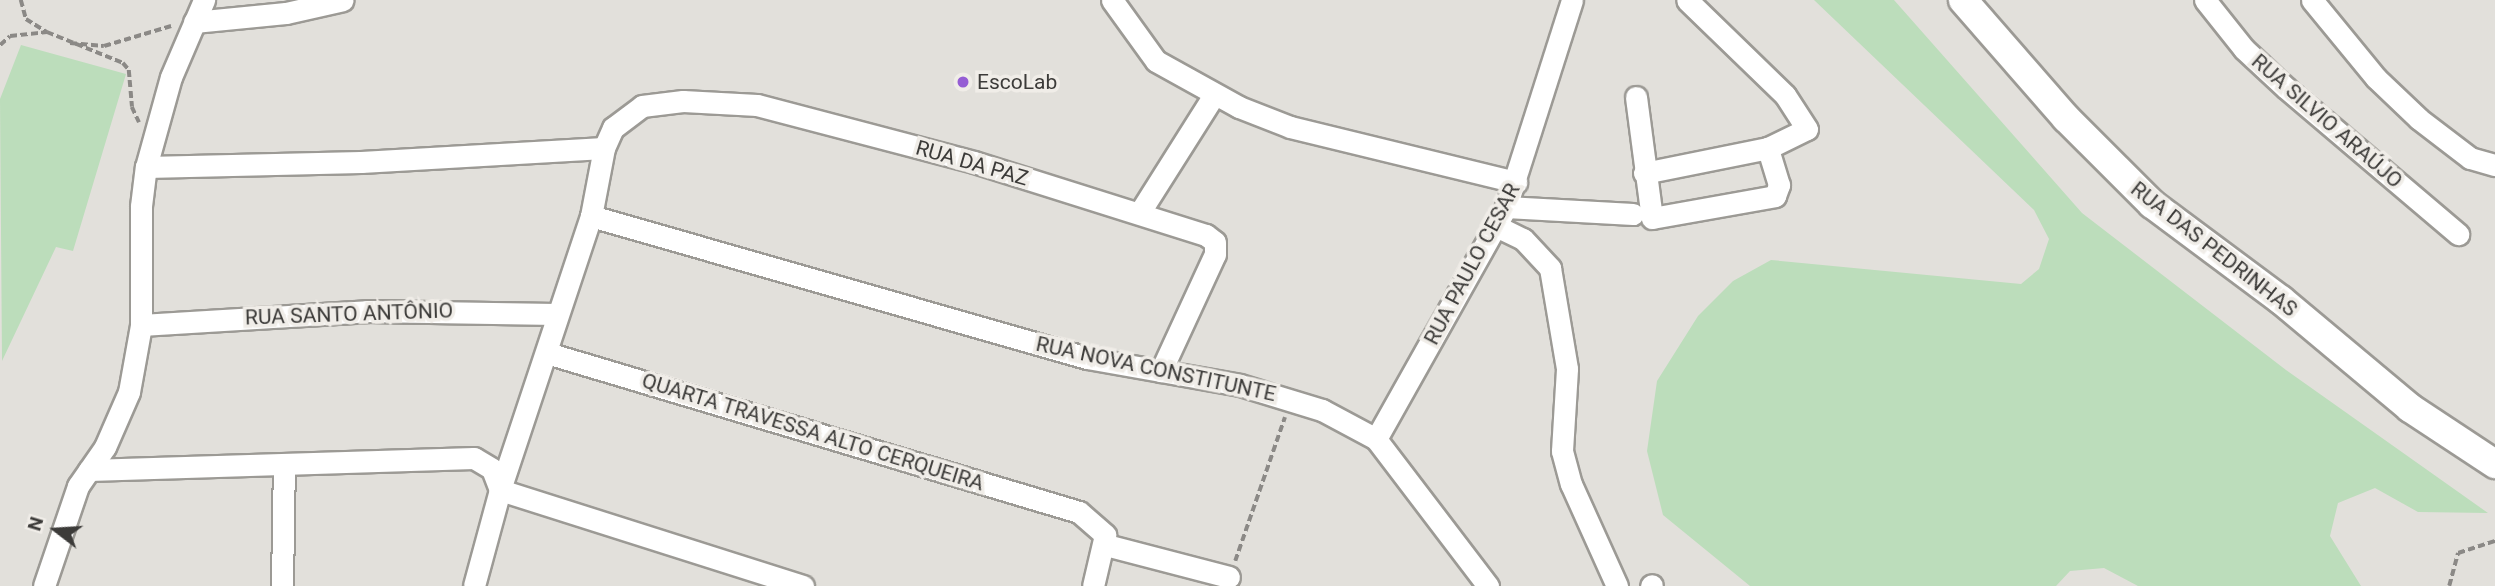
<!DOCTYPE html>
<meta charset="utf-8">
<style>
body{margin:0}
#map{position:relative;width:2495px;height:586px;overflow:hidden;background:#e2e0db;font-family:Roboto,sans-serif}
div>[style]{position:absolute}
.green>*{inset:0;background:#bcddbb}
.path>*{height:3.5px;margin-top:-1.75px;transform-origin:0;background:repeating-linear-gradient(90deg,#8b8986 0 7px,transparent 0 10.5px)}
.roads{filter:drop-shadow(2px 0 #9c9a95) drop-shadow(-2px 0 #9c9a95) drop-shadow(0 2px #9c9a95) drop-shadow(0 -2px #9c9a95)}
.minor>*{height:21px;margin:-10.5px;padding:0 10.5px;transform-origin:10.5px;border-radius:10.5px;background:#fff}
.major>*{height:28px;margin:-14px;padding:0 14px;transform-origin:14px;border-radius:14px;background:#fff}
.dots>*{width:19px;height:19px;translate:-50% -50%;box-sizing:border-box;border:4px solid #f0ede8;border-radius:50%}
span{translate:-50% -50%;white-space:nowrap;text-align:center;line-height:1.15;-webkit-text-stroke:7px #f0ede8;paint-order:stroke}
.poi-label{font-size:21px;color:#3c3b39}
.left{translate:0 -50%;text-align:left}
.street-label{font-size:21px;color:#3c3b39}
.north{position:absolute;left:21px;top:495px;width:70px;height:70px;-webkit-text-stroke:5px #f0ede8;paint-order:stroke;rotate:287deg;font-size:19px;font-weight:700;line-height:28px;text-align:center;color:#3c3b39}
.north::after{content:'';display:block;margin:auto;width:24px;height:32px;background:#3c3b39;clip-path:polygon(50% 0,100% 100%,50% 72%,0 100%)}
</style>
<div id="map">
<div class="green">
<i style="clip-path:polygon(1814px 0,1894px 0,2082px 213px,2286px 370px,2488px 513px,2418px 512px,2375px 488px,2338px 503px,2330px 536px,2361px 586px,2138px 586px,2104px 568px,2070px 571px,2056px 586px,1750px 586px,1663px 515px,1647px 451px,1657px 381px,1698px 316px,1733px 281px,1771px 260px,2021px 284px,2039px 269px,2049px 239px,2034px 210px)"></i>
<i style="clip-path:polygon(21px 45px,126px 74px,73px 251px,56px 247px,2px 361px,0 99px)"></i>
</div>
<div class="path">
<i style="left:21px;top:0;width:20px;rotate:75deg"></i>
<i style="left:26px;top:19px;width:25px;rotate:32deg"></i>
<i style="left:47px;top:32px;width:82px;rotate:22.2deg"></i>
<i style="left:123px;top:63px;width:9px;rotate:49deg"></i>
<i style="left:129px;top:70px;width:37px;rotate:85deg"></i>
<i style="left:132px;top:107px;width:17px;rotate:65deg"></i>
<i style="left:70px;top:43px;width:34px;rotate:5deg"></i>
<i style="left:104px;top:46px;width:70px;rotate:-16.6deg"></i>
<i style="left:0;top:45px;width:13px;rotate:-42deg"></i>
<i style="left:10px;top:36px;width:37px;rotate:-6deg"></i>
<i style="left:1235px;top:561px;width:152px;rotate:-70.9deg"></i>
<i style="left:2449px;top:586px;width:34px;rotate:-75deg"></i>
<i style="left:2458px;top:553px;width:39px;rotate:-18deg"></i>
</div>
<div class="roads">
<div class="minor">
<i style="left:1112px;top:0;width:75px;rotate:54.2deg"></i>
<i style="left:1156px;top:61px;width:95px;rotate:29deg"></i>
<i style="left:1239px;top:107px;width:55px;rotate:21.4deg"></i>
<i style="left:1290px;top:127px;width:233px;rotate:13.7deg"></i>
<i style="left:2205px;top:0;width:63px;rotate:51.5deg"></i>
<i style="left:2244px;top:49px;width:57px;rotate:42.9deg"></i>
<i style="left:2286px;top:88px;width:226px;rotate:40.3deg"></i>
<i style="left:2312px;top:0;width:101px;rotate:50.6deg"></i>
<i style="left:2376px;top:78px;width:59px;rotate:43.6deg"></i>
<i style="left:2419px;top:119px;width:64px;rotate:37.4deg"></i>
<i style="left:2470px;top:158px;width:26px;rotate:16deg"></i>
<i style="left:194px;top:22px;width:92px;rotate:-5.6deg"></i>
<i style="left:286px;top:13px;width:58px;rotate:-12.8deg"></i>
<i style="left:1636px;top:97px;width:122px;rotate:82.5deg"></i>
<i style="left:1652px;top:218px;width:125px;rotate:-10.1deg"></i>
<i style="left:1775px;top:196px;width:12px;rotate:-70deg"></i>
<i style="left:1779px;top:185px;width:39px;rotate:-107deg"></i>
<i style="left:604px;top:148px;width:22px;rotate:-66deg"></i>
<i style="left:613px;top:128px;width:36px;rotate:-37deg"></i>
<i style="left:642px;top:106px;width:41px;rotate:-7deg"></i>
<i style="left:683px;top:101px;width:74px;rotate:3.1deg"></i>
<i style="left:757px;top:105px;width:224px;rotate:14.7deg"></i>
<i style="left:974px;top:162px;width:243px;rotate:17.5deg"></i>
<i style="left:1206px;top:235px;width:11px;rotate:38deg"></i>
<i style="left:1215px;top:242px;width:12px;rotate:90deg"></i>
<i style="left:1215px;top:254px;width:129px;rotate:114.8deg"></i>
<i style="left:146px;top:167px;width:215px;rotate:-1.3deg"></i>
<i style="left:361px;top:162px;width:243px;rotate:-3.3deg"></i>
<i style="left:604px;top:148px;width:69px;rotate:100.8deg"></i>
<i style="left:591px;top:216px;width:289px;rotate:108.4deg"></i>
<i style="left:500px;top:490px;width:99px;rotate:105.2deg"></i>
<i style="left:1644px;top:173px;width:126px;rotate:-11.4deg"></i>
<i style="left:1768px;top:148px;width:43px;rotate:-26deg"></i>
<i style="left:1807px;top:129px;width:40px;rotate:-122.9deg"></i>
<i style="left:1785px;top:95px;width:136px;rotate:-135.9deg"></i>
<i style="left:1506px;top:207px;width:127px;rotate:3.2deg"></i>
<i style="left:1140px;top:212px;width:138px;rotate:-57.7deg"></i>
<i style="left:591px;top:216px;width:516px;rotate:15.98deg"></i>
<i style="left:1087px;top:358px;width:155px;rotate:10deg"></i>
<i style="left:1240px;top:385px;width:86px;rotate:17deg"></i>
<i style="left:1322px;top:410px;width:61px;rotate:28.2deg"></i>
<i style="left:1376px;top:439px;width:185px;rotate:52.7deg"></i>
<i style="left:1496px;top:226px;width:30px;rotate:26deg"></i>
<i style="left:1523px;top:239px;width:40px;rotate:47deg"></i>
<i style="left:1550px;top:268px;width:102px;rotate:80.4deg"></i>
<i style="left:1567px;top:369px;width:82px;rotate:93.5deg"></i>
<i style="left:1562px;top:451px;width:34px;rotate:75deg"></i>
<i style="left:1571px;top:484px;width:112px;rotate:65.7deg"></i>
<i style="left:141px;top:325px;width:226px;rotate:-3.5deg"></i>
<i style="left:367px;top:311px;width:189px;rotate:0.9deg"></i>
<i style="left:547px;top:353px;width:555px;rotate:16.64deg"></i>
<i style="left:1079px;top:512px;width:35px;rotate:41deg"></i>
<i style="left:1105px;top:535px;width:52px;rotate:103.2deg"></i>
<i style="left:1376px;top:439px;width:266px;rotate:-60.7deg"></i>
<i style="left:1506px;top:207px;width:217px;rotate:-72.3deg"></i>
<i style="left:89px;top:470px;width:385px;rotate:-1.8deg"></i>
<i style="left:474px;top:458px;width:21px;rotate:31deg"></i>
<i style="left:492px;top:469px;width:22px;rotate:69deg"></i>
<i style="left:500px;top:490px;width:318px;rotate:17.6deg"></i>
<i style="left:1106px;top:545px;width:127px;rotate:14.6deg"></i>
<i style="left:44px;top:586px;width:106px;rotate:-71.2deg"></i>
<i style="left:78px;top:486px;width:47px;rotate:-55.3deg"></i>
<i style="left:105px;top:447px;width:60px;rotate:-66.4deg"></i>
<i style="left:129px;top:392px;width:68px;rotate:-79.8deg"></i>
<i style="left:141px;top:325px;width:119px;rotate:-90deg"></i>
<i style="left:141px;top:206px;width:39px;rotate:-83deg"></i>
<i style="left:146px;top:167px;width:93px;rotate:-74.5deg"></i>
<i style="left:171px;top:77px;width:84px;rotate:-66.8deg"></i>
<i style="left:282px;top:586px;width:122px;rotate:-89.1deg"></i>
<i style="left:1651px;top:586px;width:1px;rotate:-45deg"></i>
</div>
<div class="major">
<i style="left:1963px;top:0;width:157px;rotate:48.9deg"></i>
<i style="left:2066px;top:118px;width:122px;rotate:45deg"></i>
<i style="left:2152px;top:204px;width:161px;rotate:36.7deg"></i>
<i style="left:2281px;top:300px;width:168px;rotate:39.9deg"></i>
<i style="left:2410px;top:408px;width:102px;rotate:33.4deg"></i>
</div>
</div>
<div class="dots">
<i style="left:963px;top:82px;background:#955dd4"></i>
</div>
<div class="poi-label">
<span class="left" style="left:977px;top:82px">EscoLab</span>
</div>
<div class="street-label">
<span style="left:2327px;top:121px;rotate:41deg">RUA SILVIO ARAÚJO</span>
<span style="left:972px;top:163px;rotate:16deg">RUA DA PAZ</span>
<span style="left:2214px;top:249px;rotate:38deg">RUA DAS PEDRINHAS</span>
<span style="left:1472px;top:264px;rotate:-62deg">RUA PAULO CESAR</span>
<span style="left:349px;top:314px;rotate:-2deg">RUA SANTO ANTÔNIO</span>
<span style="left:1156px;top:369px;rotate:12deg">RUA NOVA CONSTITUNTE</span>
<span style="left:813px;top:432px;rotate:17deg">QUARTA TRAVESSA ALTO CERQUEIRA</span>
</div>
<div class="north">N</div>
</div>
